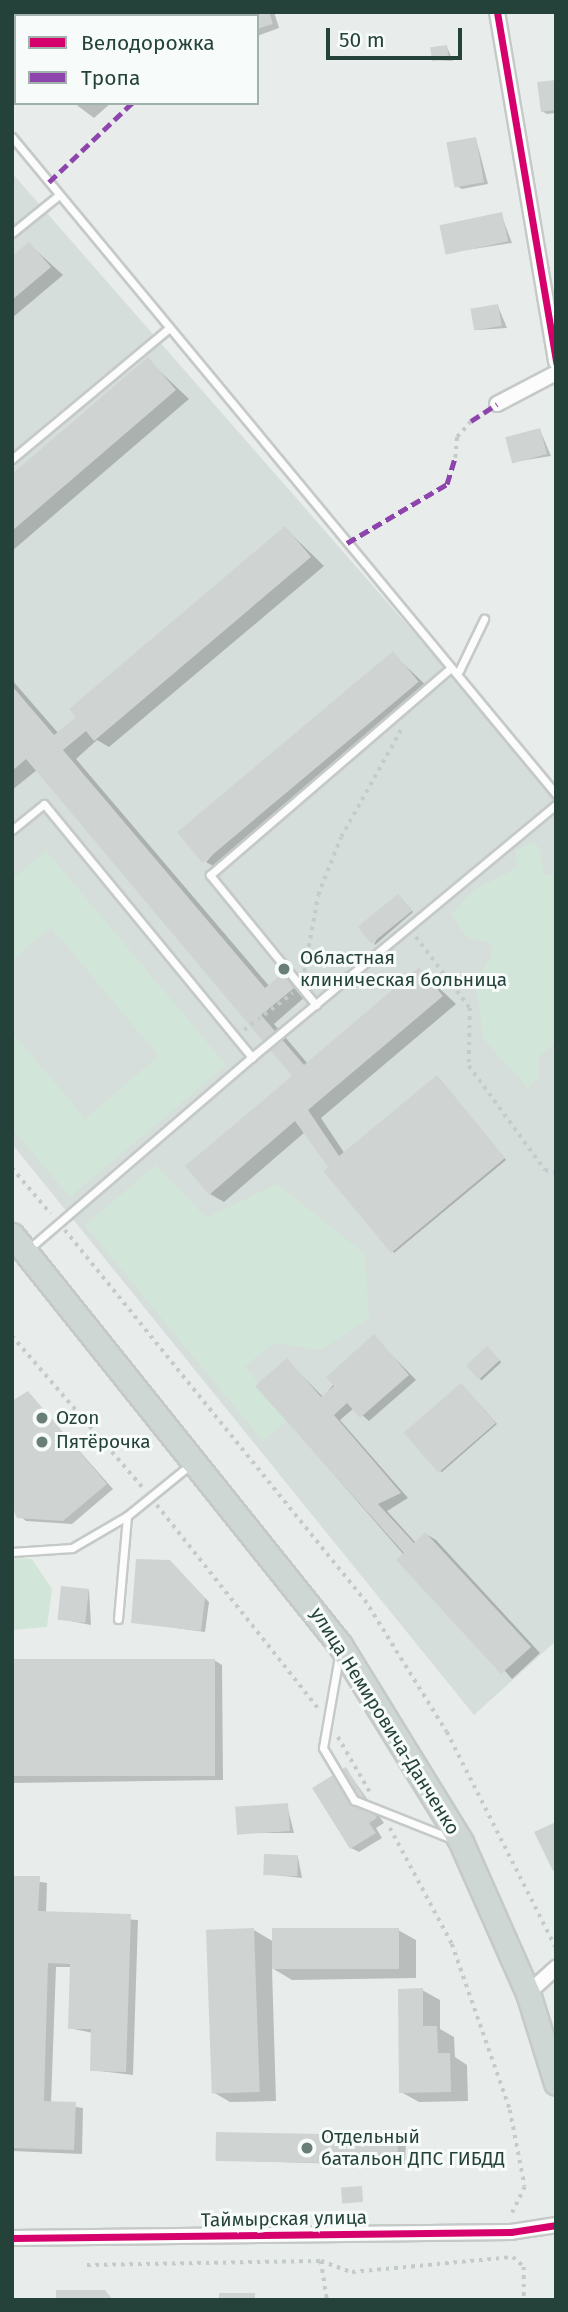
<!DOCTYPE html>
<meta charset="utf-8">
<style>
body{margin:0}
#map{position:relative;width:568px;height:2312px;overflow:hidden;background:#e8edeb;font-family:"Fira Sans",sans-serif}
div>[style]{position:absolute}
.built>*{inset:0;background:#d6dedb}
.green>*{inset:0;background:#d1e6d8}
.shadow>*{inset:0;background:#0003;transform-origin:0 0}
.building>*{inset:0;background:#cfd4d2;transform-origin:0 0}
.path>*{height:3.5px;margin-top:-1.75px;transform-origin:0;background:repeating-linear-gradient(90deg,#c3ccca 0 3.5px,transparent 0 8.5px)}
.roads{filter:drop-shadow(2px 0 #c5cac8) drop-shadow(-2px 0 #c5cac8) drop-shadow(0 2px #c5cac8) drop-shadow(0 -2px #c5cac8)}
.lane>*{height:7px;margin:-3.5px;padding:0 3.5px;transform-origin:3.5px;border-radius:3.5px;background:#fcfcfc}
.street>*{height:14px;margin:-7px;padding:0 7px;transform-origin:7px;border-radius:7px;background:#fcfcfc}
.primary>*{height:23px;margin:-11.5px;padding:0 11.5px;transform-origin:11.5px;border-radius:11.5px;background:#cfd7d5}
.quiet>*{height:5px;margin-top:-2.5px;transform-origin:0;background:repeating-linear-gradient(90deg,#8e44ad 0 10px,transparent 0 15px)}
.cycleway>*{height:7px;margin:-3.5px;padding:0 3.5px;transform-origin:3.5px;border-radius:3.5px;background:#d6006c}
.dots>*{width:19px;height:19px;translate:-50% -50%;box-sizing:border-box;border:4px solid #f7fbf9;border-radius:50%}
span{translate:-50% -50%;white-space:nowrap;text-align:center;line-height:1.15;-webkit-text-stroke:6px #f7fbf9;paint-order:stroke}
.poi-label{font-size:19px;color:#24423a}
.left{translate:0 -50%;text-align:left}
.street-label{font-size:19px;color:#24423a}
.frame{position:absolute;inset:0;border:14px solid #24423a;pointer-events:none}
.legend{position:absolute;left:14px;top:14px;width:245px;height:91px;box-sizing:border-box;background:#f7fbf9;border:2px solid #a3b1ad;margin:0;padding:9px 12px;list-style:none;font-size:21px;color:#24423a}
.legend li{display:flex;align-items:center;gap:14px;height:35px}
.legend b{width:35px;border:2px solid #a3b1ad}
.scale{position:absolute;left:326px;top:28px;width:136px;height:32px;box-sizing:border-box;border:4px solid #24423a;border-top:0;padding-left:9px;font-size:21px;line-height:24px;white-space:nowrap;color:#24423a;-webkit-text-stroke:5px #f7fbf9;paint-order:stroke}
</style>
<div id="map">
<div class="built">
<i style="clip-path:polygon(12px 173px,556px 795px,556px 1641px,474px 1715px,12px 1144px)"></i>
</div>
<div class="green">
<i style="clip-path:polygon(531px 842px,540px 848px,544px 875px,556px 874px,556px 1041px,538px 1058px,539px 1076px,528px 1088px,483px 1038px,476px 981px,491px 956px,492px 943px,467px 937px,451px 914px,474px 890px,517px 868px,515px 851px)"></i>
<i style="clip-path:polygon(46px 851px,226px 1065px,70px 1197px,12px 1128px,12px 1032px,85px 1119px,159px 1056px,51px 927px,12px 960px,12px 879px)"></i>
<i style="clip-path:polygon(156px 1165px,206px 1218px,277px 1184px,365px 1254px,369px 1318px,321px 1350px,273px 1343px,245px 1366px,288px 1420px,263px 1441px,85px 1225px)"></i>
<i style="clip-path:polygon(12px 1558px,32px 1559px,52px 1589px,47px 1627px,12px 1630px)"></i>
</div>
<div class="shadow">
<i style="clip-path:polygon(12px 12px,50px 12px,54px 16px,16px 16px,16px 39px)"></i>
<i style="clip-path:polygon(229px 12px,274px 12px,279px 28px,257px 36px,257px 16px)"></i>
<i style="clip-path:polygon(447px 47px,453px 61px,434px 60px)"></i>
<i style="clip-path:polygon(556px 82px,556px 113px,547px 114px,542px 111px)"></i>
<i style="clip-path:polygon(74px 103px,111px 103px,94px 118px)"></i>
<i style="clip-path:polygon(476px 139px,488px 184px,462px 189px,457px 186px)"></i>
<i style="clip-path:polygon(501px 214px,512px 243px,447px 253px)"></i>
<i style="clip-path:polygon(29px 244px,63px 275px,12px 318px,12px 258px)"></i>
<i style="clip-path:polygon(498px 306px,507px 328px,477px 330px)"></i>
<i style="clip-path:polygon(148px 360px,189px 399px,12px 551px,12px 476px)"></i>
<i style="clip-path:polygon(540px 430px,551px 456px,513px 462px)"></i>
<i style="clip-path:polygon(285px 528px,324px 566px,109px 747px,97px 740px,76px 759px,270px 987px,282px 976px,306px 996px,274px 1024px,308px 1064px,420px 970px,456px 1004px,321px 1118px,345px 1154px,439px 1078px,506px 1160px,394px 1253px,305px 1132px,224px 1202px,210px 1194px,295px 1076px,37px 770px,12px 790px,12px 680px,59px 734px)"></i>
<i style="clip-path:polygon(393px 654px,432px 691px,220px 870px,206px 862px)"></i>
<i style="clip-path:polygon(400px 897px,413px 912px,375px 945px,374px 944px)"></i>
<i style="clip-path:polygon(374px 1337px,416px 1380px,369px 1421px,354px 1408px,340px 1420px,408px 1498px,387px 1511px,416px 1543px,426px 1534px,436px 1540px,540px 1653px,512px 1679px,257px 1386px,287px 1360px,323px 1397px)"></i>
<i style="left:489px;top:1349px;width:18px;height:27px;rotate:47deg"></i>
<i style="clip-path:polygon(463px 1386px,497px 1424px,442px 1472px,440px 1471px)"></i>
<i style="clip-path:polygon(28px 1393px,113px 1489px,72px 1524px,26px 1521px,12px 1509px,12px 1403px)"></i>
<i style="clip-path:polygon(170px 1562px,209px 1602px,205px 1632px,133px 1622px)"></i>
<i style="clip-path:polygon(89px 1590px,91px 1625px,60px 1619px)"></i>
<i style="clip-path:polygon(214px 1660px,222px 1665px,223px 1780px,12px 1783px,12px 1663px)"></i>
<i style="clip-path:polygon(346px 1769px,384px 1823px,376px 1828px,382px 1838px,359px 1852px,351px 1848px)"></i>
<i style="clip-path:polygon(287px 1805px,294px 1833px,238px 1833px)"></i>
<i style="clip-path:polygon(298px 1857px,302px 1878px,265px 1874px)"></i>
<i style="clip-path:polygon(12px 1877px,47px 1883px,46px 1913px,138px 1920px,133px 2075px,91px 2070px,93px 2033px,69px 2028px,71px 1967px,56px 1967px,51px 2103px,83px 2108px,82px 2154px,12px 2151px)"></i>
<i style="clip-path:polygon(254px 1930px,274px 1942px,398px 1930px,416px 1940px,416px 1978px,292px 1980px,272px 1968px,276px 2101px,230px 2102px,213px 2092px)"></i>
<i style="clip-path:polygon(422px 1990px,440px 2000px,440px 2029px,454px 2037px,455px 2057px,467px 2065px,468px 2101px,419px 2102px,401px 2092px)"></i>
<i style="clip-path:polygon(398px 2137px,406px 2141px,405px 2166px,218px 2160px)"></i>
</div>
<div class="building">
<i style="clip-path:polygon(12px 12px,45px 12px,48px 16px,16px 16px,16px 41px)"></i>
<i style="clip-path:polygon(227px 12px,269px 12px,273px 24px,257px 29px,257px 16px)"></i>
<i style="left:447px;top:45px;width:14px;height:17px;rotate:82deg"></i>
<i style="clip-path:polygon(556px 80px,556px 110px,541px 112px,537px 82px)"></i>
<i style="left:476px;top:137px;width:46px;height:30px;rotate:80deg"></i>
<i style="left:502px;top:212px;width:30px;height:64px;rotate:78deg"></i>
<i style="clip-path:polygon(29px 242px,51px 267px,12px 300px,12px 256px)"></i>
<i style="left:498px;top:304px;width:22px;height:28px;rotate:80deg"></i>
<i style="clip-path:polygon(148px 357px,176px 390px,12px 531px,12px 474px)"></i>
<i style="left:540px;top:428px;width:27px;height:36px;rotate:75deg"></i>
<i style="clip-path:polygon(285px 526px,311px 557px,94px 741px,86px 731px,63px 750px,265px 988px,282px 974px,294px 988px,261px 1015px,304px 1065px,419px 967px,443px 996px,308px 1110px,339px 1156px,437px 1075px,505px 1158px,391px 1253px,323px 1171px,328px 1167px,295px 1121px,209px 1195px,185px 1166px,292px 1076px,26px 759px,12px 771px,12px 686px,54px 735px,76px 717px,69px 709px)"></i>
<i style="left:393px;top:651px;width:40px;height:282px;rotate:50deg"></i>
<i style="left:398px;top:894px;width:22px;height:52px;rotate:51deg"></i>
<i style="clip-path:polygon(374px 1334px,409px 1375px,360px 1418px,347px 1403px,334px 1415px,401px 1493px,378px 1504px,414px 1543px,425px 1532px,531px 1647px,501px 1674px,396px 1560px,404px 1553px,255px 1386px,287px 1358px,321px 1397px,334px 1386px,326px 1377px)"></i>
<i style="left:487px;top:1346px;width:19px;height:29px;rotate:47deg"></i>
<i style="left:461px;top:1383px;width:53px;height:76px;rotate:49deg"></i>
<i style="clip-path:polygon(28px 1391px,107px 1484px,63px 1521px,17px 1518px,12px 1507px,12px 1401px)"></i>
<i style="clip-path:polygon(136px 1559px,170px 1560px,205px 1598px,201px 1631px,131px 1623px)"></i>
<i style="left:61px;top:1586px;width:28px;height:34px;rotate:6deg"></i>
<i style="left:215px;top:1659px;width:117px;height:203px;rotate:90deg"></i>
<i style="clip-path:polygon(346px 1767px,377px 1818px,369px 1823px,376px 1833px,350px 1849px,312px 1788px)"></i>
<i style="left:288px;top:1803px;width:28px;height:53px;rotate:86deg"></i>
<i style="clip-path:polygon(556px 1822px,556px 1870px,553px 1871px,534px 1832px)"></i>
<i style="left:264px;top:1854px;width:34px;height:21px;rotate:2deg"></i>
<i style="clip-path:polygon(12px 1876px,40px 1876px,38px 1911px,131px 1914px,126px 2072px,90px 2071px,91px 2029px,68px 2029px,70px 1964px,48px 1963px,44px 2101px,76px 2102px,74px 2150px,12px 2148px)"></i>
<i style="left:254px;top:1928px;width:164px;height:48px;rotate:88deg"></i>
<i style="left:399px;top:1928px;width:41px;height:127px;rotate:90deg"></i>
<i style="clip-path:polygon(423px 1988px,423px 2026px,437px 2026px,438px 2053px,450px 2053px,451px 2092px,399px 2093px,398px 1989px)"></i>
<i style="left:216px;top:2132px;width:182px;height:29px;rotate:1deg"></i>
<i style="left:362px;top:2186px;width:16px;height:21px;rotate:86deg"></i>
<i style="clip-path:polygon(56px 2290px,105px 2290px,113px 2300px,56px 2300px)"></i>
<i style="left:219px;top:2293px;width:36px;height:7px"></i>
</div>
<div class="path">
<i style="left:455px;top:458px;width:21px;rotate:-85deg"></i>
<i style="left:457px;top:437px;width:21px;rotate:-49deg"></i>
<i style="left:416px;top:937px;width:89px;rotate:52.7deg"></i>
<i style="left:470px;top:1008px;width:58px;rotate:91deg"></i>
<i style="left:469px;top:1066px;width:129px;rotate:53.8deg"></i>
<i style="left:545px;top:1170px;width:11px;rotate:15deg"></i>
<i style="left:304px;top:972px;width:78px;rotate:-79.7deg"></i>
<i style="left:318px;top:895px;width:62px;rotate:-68.4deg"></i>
<i style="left:341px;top:837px;width:125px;rotate:-60.8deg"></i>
<i style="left:244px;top:1030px;width:61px;rotate:-37.1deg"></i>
<i style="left:12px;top:1168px;width:60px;rotate:49.7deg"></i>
<i style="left:65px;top:1230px;width:476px;rotate:51deg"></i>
<i style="left:365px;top:1600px;width:155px;rotate:58.2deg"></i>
<i style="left:447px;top:1732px;width:242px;rotate:63.2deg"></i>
<i style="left:12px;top:1336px;width:202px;rotate:49.2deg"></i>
<i style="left:157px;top:1505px;width:259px;rotate:51.6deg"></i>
<i style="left:338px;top:1737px;width:66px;rotate:59.9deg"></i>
<i style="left:390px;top:1828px;width:132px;rotate:61.9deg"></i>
<i style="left:452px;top:1944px;width:176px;rotate:70.7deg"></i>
<i style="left:510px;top:2110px;width:78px;rotate:79deg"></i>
<i style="left:525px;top:2187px;width:32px;rotate:116deg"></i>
<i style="left:321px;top:2261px;width:39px;rotate:81deg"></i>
<i style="left:87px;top:2265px;width:234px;rotate:-1deg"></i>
<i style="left:321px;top:2261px;width:33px;rotate:20deg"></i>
<i style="left:352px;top:2272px;width:162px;rotate:-5.3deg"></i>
<i style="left:513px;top:2257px;width:15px;rotate:42deg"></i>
<i style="left:524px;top:2267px;width:33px;rotate:90deg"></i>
</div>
<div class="roads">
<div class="lane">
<i style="left:56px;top:12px;width:5px;rotate:53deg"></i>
<i style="left:12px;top:137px;width:853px;rotate:50.38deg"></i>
<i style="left:12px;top:233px;width:60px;rotate:-39deg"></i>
<i style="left:12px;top:459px;width:203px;rotate:-39.8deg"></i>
<i style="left:459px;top:671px;width:58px;rotate:-64.3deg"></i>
<i style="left:12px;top:830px;width:41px;rotate:-39.1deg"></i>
<i style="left:44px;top:804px;width:328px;rotate:50.6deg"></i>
<i style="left:252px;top:1057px;width:294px;rotate:139.3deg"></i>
<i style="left:316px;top:1005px;width:168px;rotate:-129.2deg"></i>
<i style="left:210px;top:875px;width:314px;rotate:-40.7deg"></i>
<i style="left:252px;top:1057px;width:395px;rotate:-39.7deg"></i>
<i style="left:12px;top:1552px;width:60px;rotate:-3.8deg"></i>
<i style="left:72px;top:1548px;width:64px;rotate:-30.2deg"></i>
<i style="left:127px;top:1516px;width:81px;rotate:-39deg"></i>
<i style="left:118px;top:1619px;width:103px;rotate:-85deg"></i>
<i style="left:339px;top:1656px;width:93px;rotate:99.9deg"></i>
<i style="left:323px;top:1748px;width:61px;rotate:59.2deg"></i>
<i style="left:354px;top:1800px;width:103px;rotate:21.6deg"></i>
</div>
<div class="street">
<i style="left:497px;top:12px;width:355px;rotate:80.4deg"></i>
<i style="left:497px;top:404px;width:67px;rotate:-27.7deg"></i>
<i style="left:528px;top:1993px;width:38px;rotate:-42deg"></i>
<i style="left:12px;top:2238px;width:499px;rotate:-0.7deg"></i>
<i style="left:511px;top:2232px;width:46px;rotate:-8.8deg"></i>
</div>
<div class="primary">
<i style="left:12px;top:1235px;width:525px;rotate:51.34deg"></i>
<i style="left:340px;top:1645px;width:231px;rotate:58.4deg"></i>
<i style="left:461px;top:1842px;width:165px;rotate:66.1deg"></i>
<i style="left:528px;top:1993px;width:94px;rotate:72.7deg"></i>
</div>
</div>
<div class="quiet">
<i style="left:171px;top:16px;width:4px;rotate:-90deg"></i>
<i style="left:49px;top:182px;width:115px;rotate:-43.6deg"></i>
<i style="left:471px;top:421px;width:31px;rotate:-33deg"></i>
<i style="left:347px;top:543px;width:116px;rotate:-30.5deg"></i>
<i style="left:447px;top:484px;width:27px;rotate:-73deg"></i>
</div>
<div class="cycleway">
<i style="left:497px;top:12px;width:355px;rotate:80.4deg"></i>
<i style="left:12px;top:2238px;width:499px;rotate:-0.7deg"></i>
<i style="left:511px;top:2232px;width:46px;rotate:-8.8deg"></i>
</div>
<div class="dots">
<i style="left:284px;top:969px;background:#697e78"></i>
<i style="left:42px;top:1418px;background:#697e78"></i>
<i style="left:42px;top:1442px;background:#697e78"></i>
<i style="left:307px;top:2148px;background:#697e78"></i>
</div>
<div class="poi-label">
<span class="left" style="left:300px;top:969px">Областная<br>клиническая больница</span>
<span class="left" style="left:56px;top:1418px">Ozon</span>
<span class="left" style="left:56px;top:1442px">Пятёрочка</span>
<span class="left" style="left:321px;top:2148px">Отдельный<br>батальон ДПС ГИБДД</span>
</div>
<div class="street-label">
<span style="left:385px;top:1721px;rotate:58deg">улица Немировича-Данченко</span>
<span style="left:284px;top:2219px;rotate:-1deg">Таймырская улица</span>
</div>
<div class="frame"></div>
<ul class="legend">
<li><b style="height:9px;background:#d6006c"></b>Велодорожка</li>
<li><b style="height:9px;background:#8e44ad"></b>Тропа</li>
</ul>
<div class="scale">50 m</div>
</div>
